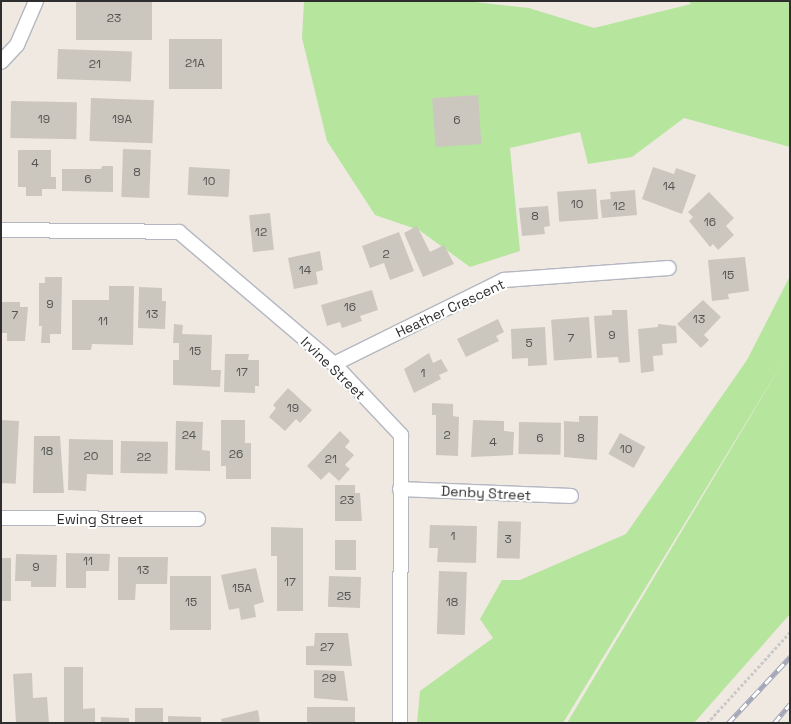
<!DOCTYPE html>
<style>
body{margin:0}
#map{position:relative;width:791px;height:724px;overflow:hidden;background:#efe9e1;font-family:"Space Grotesk",sans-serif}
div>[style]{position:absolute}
.green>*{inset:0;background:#b6e59e}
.building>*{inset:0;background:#cbc7bf;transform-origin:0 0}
.path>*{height:2.5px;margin-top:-1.25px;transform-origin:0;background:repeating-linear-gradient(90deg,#c9c9c9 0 3px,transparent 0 5px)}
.roads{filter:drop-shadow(1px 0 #b4b7c1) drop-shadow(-1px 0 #b4b7c1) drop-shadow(0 1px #b4b7c1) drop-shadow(0 -1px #b4b7c1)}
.minor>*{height:14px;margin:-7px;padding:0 7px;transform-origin:7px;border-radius:7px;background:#fff}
.rail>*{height:4.5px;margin-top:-2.25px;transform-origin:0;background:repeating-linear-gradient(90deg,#fff 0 9px,#a3a6b8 0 18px);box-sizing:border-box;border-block:1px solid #a3a6b8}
span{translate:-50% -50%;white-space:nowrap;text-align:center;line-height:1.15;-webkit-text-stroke:4px #fff;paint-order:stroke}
.number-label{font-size:12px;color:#555452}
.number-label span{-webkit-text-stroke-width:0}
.street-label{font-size:14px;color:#2e2e2e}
.frame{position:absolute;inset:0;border:2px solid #2e2e2e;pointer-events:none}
</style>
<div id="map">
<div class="green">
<i style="clip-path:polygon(304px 1px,466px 1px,529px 8px,594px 28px,691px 4px,688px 1px,790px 1px,790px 147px,684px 118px,632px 157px,588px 164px,580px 132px,510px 148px,520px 251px,470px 267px,419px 230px,375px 215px,327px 141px,302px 38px)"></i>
<i style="clip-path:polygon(790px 276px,790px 614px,694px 723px,567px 723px,789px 352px,563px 723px,417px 723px,420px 691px,493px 638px,480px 619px,502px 580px,520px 580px,626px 534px,747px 360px)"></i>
</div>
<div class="building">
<i style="left:76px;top:1px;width:76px;height:39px"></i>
<i style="left:169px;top:39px;width:53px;height:50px"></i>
<i style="left:58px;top:49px;width:74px;height:30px;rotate:2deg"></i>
<i style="left:478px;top:95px;width:49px;height:46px;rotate:86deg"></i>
<i style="left:91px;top:98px;width:63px;height:43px;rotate:2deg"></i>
<i style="left:11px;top:101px;width:66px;height:37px;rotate:1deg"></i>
<i style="left:123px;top:149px;width:28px;height:48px;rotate:2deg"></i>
<i style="clip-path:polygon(18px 150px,51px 150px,51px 177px,56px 177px,56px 189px,42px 189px,42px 196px,26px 196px,26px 187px,18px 187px)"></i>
<i style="clip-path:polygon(102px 166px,113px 166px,113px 192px,62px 191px,62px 169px,101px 169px)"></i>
<i style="left:189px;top:167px;width:41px;height:28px;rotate:3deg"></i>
<i style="clip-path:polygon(653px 167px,674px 174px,676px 168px,696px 175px,682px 214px,642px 199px)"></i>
<i style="left:596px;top:189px;width:30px;height:39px;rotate:86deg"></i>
<i style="clip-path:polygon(635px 190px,637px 215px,602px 218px,600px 200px,611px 199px,610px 192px)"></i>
<i style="clip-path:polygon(709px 192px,734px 218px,726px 226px,734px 235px,718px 250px,713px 244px,710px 247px,689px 221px,693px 217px,688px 212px)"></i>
<i style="clip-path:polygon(548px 206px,550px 226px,544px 227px,545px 234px,522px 236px,519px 208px)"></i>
<i style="left:270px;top:213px;width:37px;height:21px;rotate:84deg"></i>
<i style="clip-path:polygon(417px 226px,430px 252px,444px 245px,454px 264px,423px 277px,404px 233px)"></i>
<i style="clip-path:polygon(399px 232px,414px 271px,390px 280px,384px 263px,370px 268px,362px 246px)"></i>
<i style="clip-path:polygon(320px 251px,323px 270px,316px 272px,318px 284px,294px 289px,288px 258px)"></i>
<i style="clip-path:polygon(745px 257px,749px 291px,728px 294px,729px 299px,712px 301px,708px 260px)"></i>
<i style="clip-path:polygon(45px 277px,62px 277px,61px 334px,50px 334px,50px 343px,41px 343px,42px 326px,39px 326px,39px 283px,45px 283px)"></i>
<i style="clip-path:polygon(109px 286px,134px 286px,133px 345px,92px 344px,91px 350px,72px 350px,72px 300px,109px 300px)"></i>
<i style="clip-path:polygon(139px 287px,162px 288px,162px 301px,166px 301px,165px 329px,138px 328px)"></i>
<i style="clip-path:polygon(372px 290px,378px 310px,360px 316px,362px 321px,342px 328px,340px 322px,327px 326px,321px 305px)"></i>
<i style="clip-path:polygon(703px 300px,721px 317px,704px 335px,709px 340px,701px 348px,677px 324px)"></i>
<i style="clip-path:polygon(2px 302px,20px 302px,20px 307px,28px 307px,25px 341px,7px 341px,7px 333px,2px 333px)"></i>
<i style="clip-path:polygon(612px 310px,627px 310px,630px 362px,619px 363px,618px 357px,597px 358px,594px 316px,612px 315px)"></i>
<i style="left:589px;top:317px;width:41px;height:38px;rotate:86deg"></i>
<i style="clip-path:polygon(498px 319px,504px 332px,496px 336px,499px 341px,466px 357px,457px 339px)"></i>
<i style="clip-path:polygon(174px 324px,183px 325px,182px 334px,212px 335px,211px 370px,221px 370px,220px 387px,173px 385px,173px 360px,179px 360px,179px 343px,173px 343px)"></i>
<i style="clip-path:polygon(658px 324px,676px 326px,677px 343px,662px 344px,663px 355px,653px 356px,654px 371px,641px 373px,638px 329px,658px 327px)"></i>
<i style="clip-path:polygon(545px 327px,547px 365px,528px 366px,528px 358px,512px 359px,511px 329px)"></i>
<i style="clip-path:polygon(429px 353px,433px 363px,441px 359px,448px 371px,439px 375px,441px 379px,414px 393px,404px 369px)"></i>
<i style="clip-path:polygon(225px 354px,249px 354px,248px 360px,259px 360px,259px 386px,255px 386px,255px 393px,224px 392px)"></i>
<i style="clip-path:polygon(288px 388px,312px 410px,300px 423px,296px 419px,285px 431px,269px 417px,276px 408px,273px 405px)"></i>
<i style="clip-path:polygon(432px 403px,453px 404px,453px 416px,459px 417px,458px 456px,436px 455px,436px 415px,432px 415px)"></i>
<i style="clip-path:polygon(579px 416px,598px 416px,597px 460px,564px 457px,564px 421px,579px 422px)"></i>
<i style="left:1px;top:420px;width:18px;height:63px;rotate:3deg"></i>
<i style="clip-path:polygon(221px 420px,245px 420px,245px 443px,251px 443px,251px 479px,226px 479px,226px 466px,221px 466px)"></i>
<i style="clip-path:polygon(473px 420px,504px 421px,504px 431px,514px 432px,513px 455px,471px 457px)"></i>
<i style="clip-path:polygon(176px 421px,203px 422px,202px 450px,210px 451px,210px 471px,175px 470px)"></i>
<i style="left:519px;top:422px;width:42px;height:32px;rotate:1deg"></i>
<i style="clip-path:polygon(340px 431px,350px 441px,345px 447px,354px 455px,345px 465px,350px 469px,339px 481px,329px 472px,321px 480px,307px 466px)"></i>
<i style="left:620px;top:433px;width:29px;height:24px;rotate:29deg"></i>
<i style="clip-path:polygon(34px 436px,60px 436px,64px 493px,33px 493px)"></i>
<i style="clip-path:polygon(69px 439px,113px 440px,113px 475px,87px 474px,86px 491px,68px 490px)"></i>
<i style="left:121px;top:441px;width:47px;height:32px;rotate:1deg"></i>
<i style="clip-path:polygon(335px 485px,355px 485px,355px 493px,360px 493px,362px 521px,335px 521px)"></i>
<i style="left:498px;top:521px;width:23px;height:37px;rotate:2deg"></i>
<i style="clip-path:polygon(430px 525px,477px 526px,476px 563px,437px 562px,438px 548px,429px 548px)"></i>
<i style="clip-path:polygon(271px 527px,303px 528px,303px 611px,277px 611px,277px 556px,271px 556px)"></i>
<i style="left:335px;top:540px;width:21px;height:30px"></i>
<i style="clip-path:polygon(66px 553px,110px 554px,109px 571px,86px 571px,86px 588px,66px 588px)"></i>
<i style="clip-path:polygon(16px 554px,57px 555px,56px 587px,31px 587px,31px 581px,15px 581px)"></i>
<i style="clip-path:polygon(118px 557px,168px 557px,167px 584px,136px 584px,135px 600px,118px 600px)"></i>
<i style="left:1px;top:558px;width:10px;height:43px"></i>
<i style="clip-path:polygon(256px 568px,264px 602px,254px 605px,256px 617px,241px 620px,239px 608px,229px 610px,221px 575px)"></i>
<i style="left:439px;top:571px;width:28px;height:63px;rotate:2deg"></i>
<i style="left:170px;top:576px;width:41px;height:54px"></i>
<i style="left:361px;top:577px;width:31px;height:32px;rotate:92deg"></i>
<i style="clip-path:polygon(315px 633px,348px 633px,352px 666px,306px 665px,306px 646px,314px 646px)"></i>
<i style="clip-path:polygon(64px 667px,83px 667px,83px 709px,95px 708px,95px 723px,64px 723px)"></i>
<i style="clip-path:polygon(314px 670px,344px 671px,348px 701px,314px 698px)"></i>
<i style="clip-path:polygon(32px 673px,33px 698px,47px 697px,49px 723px,16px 723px,13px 674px)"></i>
<i style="left:307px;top:707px;width:48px;height:16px"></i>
<i style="left:135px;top:708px;width:28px;height:15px"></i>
<i style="clip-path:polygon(258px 710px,260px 723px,222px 723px,221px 719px)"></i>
<i style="clip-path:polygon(168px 716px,201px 717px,201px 723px,168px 723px)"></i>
<i style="clip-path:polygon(101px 717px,129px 718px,129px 723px,101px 723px)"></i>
</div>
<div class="path">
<i style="left:707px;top:723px;width:123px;rotate:-47.6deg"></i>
</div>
<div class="roads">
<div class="minor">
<i style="left:1px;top:62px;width:23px;rotate:-47deg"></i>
<i style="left:17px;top:45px;width:48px;rotate:-66.6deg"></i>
<i style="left:1px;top:230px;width:178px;rotate:0.6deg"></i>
<i style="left:179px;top:232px;width:204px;rotate:40.4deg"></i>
<i style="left:334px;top:364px;width:98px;rotate:46.7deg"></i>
<i style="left:401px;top:435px;width:288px;rotate:90.2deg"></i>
<i style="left:334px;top:364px;width:190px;rotate:-26.3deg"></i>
<i style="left:504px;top:280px;width:165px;rotate:-4.2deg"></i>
<i style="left:400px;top:489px;width:171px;rotate:2.3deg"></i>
<i style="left:1px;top:518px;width:197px;rotate:0.3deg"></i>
</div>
</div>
<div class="rail">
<i style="left:728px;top:723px;width:91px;rotate:-46.8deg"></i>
<i style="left:774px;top:723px;width:25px;rotate:-50deg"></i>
</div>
<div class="number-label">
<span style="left:114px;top:19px">23</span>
<span style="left:195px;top:64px">21A</span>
<span style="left:95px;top:65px">21</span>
<span style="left:44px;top:120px">19</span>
<span style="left:122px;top:120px">19A</span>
<span style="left:457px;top:121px">6</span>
<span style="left:35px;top:164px">4</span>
<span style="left:137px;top:173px">8</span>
<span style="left:88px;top:180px">6</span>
<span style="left:209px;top:182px">10</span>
<span style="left:669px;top:187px">14</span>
<span style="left:577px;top:205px">10</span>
<span style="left:619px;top:207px">12</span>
<span style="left:535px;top:217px">8</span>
<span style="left:710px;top:223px">16</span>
<span style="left:261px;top:233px">12</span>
<span style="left:386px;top:255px">2</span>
<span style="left:305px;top:271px">14</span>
<span style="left:728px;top:276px">15</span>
<span style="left:50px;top:305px">9</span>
<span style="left:350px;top:308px">16</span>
<span style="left:152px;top:315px">13</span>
<span style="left:15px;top:316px">7</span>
<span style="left:699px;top:320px">13</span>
<span style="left:103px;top:322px">11</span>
<span style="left:612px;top:336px">9</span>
<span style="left:571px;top:339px">7</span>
<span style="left:529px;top:344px">5</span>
<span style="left:195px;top:352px">15</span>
<span style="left:242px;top:373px">17</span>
<span style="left:423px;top:374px">1</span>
<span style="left:293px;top:409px">19</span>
<span style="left:189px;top:436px">24</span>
<span style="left:447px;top:436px">2</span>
<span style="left:540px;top:439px">6</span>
<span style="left:581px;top:439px">8</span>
<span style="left:493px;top:443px">4</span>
<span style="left:626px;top:450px">10</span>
<span style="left:47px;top:452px">18</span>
<span style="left:236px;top:455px">26</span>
<span style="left:91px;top:457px">20</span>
<span style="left:144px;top:458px">22</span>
<span style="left:331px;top:460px">21</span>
<span style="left:347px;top:501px">23</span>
<span style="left:453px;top:537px">1</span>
<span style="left:508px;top:540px">3</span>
<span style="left:88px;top:562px">11</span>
<span style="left:36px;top:568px">9</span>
<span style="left:143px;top:571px">13</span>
<span style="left:290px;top:583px">17</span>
<span style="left:242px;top:589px">15A</span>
<span style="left:344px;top:597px">25</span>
<span style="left:191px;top:603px">15</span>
<span style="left:452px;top:603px">18</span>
<span style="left:327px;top:648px">27</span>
<span style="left:329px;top:679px">29</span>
</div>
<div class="street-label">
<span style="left:450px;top:308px;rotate:-25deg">Heather Crescent</span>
<span style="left:333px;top:368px;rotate:44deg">Irvine Street</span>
<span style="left:486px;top:493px;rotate:3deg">Denby Street</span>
<span style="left:100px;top:519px">Ewing Street</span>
</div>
<div class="frame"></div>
</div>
